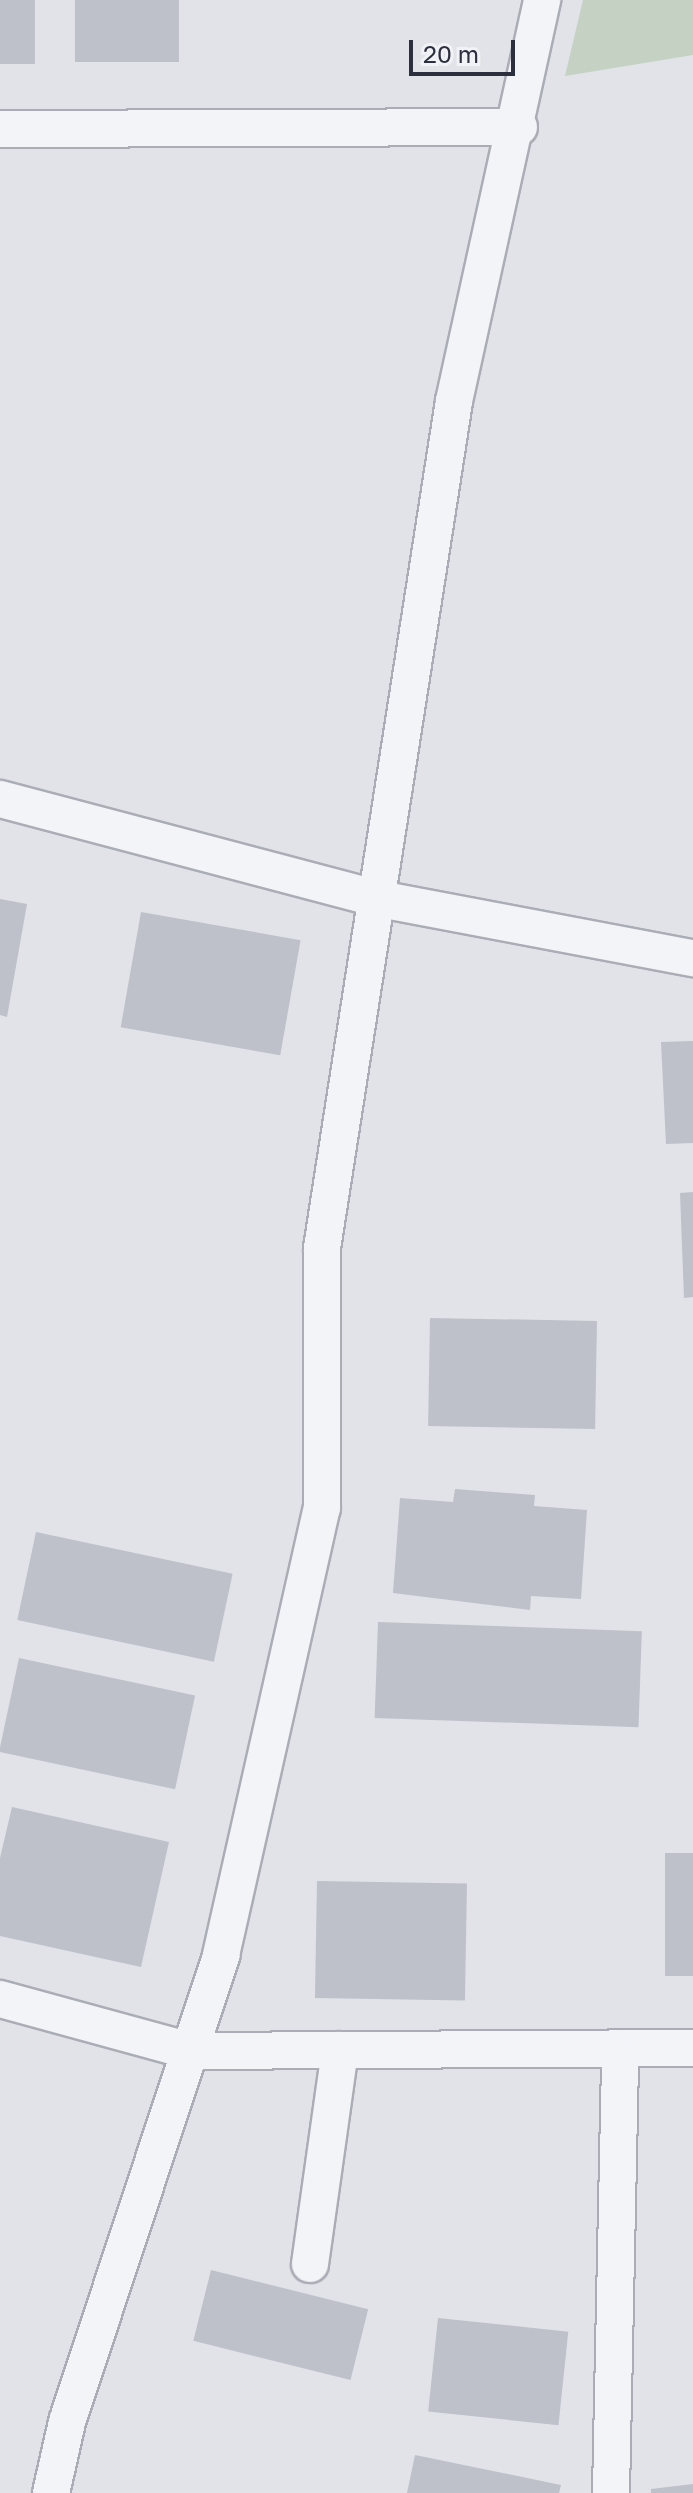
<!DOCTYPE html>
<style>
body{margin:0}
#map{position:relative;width:693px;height:2493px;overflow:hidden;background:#e1e3e8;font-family:"Golos Text",sans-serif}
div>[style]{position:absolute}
.green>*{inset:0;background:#c4d1c3}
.building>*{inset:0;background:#bec1ca;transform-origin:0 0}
.roads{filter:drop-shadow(2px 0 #aaadb5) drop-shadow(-2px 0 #aaadb5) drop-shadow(0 2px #aaadb5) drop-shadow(0 -2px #aaadb5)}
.minor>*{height:36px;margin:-18px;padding:0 18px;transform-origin:18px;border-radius:18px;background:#f3f4f7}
span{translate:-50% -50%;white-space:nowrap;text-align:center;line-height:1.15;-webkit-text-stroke:8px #f0f2f6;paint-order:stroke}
.scale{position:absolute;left:409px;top:40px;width:106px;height:36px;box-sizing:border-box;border:4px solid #2b2f3e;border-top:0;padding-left:10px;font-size:24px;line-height:28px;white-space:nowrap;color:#2b2f3e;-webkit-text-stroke:6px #f0f2f6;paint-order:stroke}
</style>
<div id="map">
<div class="green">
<i style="clip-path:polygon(583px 0,693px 0,693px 55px,565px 76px)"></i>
</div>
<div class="building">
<i style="left:0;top:0;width:35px;height:64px"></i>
<i style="left:75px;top:0;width:104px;height:62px"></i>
<i style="clip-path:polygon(0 899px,27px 904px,7px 1017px,0 1015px)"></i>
<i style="left:141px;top:912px;width:162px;height:117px;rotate:10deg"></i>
<i style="clip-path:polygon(693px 1041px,693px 1143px,666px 1144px,661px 1042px)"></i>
<i style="clip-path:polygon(693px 1192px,693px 1297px,684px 1298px,680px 1193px)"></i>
<i style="left:430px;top:1318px;width:167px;height:108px;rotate:1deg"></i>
<i style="clip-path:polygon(455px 1489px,535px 1495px,534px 1506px,587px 1510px,581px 1599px,531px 1596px,530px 1610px,393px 1593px,400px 1498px,453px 1502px)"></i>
<i style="left:36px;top:1532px;width:201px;height:90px;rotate:12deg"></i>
<i style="left:378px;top:1622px;width:264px;height:96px;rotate:2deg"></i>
<i style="left:19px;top:1658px;width:180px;height:96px;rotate:12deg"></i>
<i style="clip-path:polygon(12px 1807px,169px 1842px,141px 1967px,0 1936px,0 1858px)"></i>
<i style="left:665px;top:1853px;width:28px;height:123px"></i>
<i style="left:317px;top:1881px;width:150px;height:117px;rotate:1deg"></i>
<i style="left:211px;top:2270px;width:162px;height:73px;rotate:14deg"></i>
<i style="left:438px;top:2318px;width:131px;height:94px;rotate:6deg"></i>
<i style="clip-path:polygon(415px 2455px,561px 2485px,559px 2493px,407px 2493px)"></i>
<i style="clip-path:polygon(693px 2484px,693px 2493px,651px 2493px,651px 2489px)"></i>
</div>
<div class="roads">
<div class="minor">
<i style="left:0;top:129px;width:519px;rotate:-0.22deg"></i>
<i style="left:0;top:799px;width:387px;rotate:14.8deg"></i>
<i style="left:374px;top:898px;width:325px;rotate:10.7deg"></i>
<i style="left:0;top:1999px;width:197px;rotate:15.3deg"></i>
<i style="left:190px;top:2051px;width:503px;rotate:-0.34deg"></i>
<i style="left:310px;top:2264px;width:216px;rotate:-82deg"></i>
<i style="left:51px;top:2493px;width:73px;rotate:-77.3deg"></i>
<i style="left:67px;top:2422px;width:492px;rotate:-71.7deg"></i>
<i style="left:221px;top:1955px;width:458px;rotate:-77.3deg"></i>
<i style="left:322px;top:1508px;width:260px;rotate:-90deg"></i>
<i style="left:322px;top:1248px;width:857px;rotate:-81.14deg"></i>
<i style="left:454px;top:401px;width:411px;rotate:-77.6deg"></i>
<i style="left:611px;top:2493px;width:444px;rotate:-88.8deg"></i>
</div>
</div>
<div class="scale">20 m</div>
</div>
